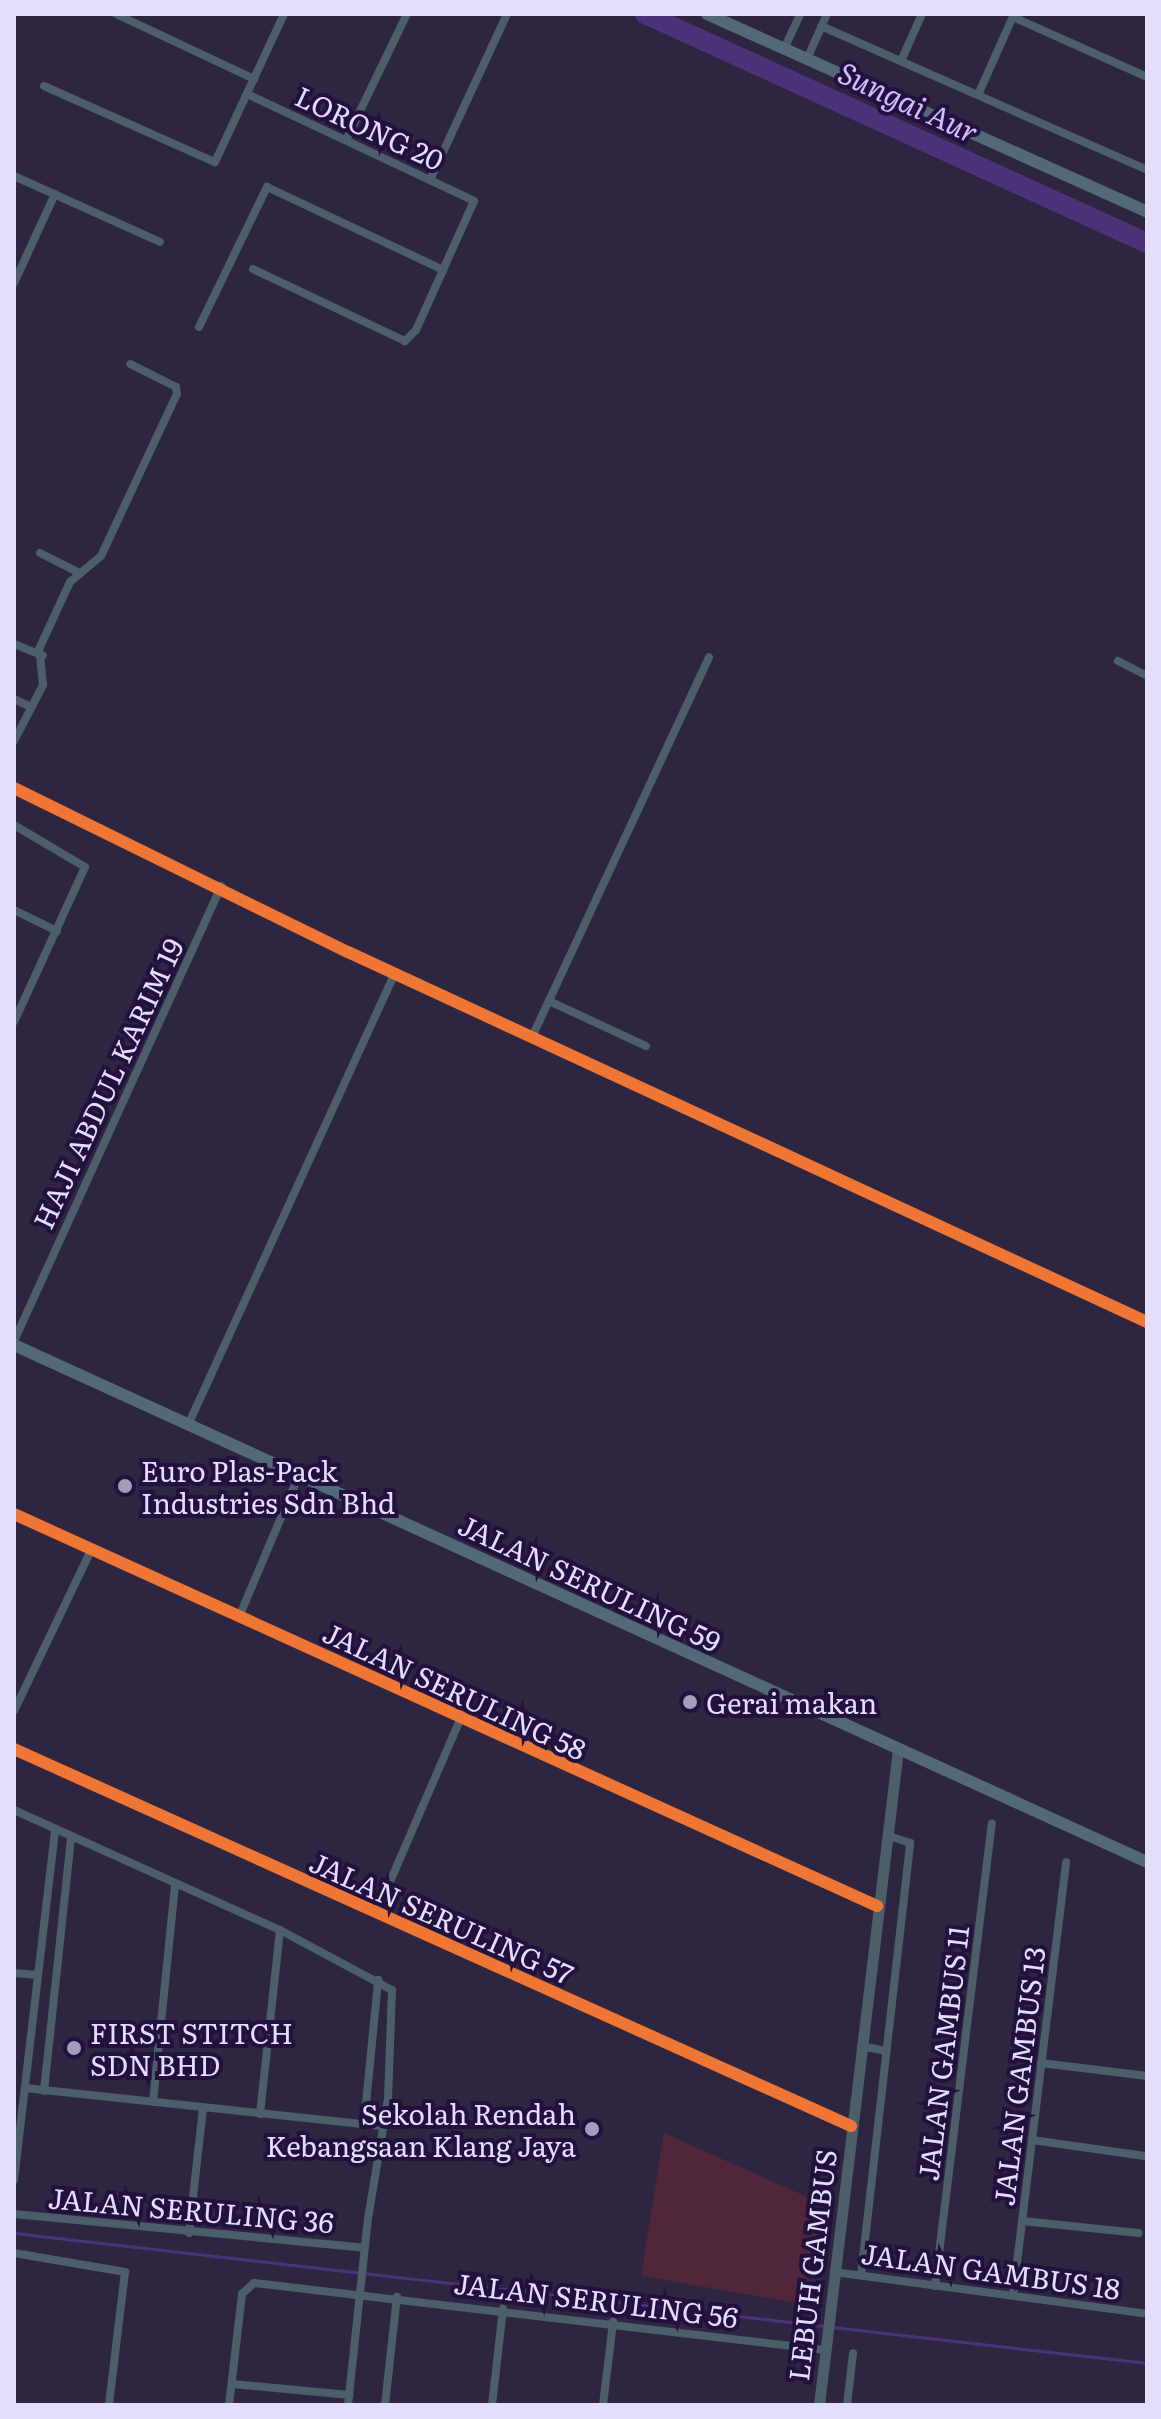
<!DOCTYPE html>
<style>
body{margin:0}
#map{position:relative;width:1161px;height:2419px;overflow:hidden;background:#2e2640;font-family:Literata,serif}
div>[style]{position:absolute}
.green>*{inset:0;background:#51253a}
.stream>*{height:3px;margin:-1.5px;padding:0 1.5px;transform-origin:1.5px;border-radius:1.5px;background:#4b337a}
.river>*{height:20px;margin:-10px;padding:0 10px;transform-origin:10px;border-radius:10px;background:#4b337a}
.minor>*{height:8px;margin:-4px;padding:0 4px;transform-origin:4px;border-radius:4px;background:#4d5e6b}
.tertiary>*{height:11px;margin:-5.5px;padding:0 5.5px;transform-origin:5.5px;border-radius:5.5px;background:#4d5e6b}
.secondary>*{height:12px;margin:-6px;padding:0 6px;transform-origin:6px;border-radius:6px;background:#536879}
.cycleway>*{height:12px;margin:-6px;padding:0 6px;transform-origin:6px;border-radius:6px;background:#f07635}
.dots>*{width:22px;height:22px;translate:-50% -50%;box-sizing:border-box;border:4px solid #22113f;border-radius:50%}
span{translate:-50% -50%;white-space:nowrap;text-align:center;line-height:1.15;-webkit-text-stroke:8px #22113f;paint-order:stroke}
.street-label{font-size:28px;color:#e4ddfc}
.poi-label{font-size:28px;color:#e4ddfc}
.left{translate:0 -50%;text-align:left}
.right{translate:-100% -50%;text-align:right}
.water-label{font-size:30px;color:#cdbcfe;font-style:italic}
.frame{position:absolute;inset:0;border:16px solid #e4ddfc;pointer-events:none}
</style>
<div id="map">
<div class="green">
<i style="clip-path:polygon(664px 2133px,823px 2204px,804px 2304px,641px 2276px)"></i>
</div>
<div class="stream">
<i style="left:14px;top:2233px;width:816px;rotate:6.54deg"></i>
<i style="left:832px;top:2327px;width:317px;rotate:6.5deg"></i>
</div>
<div class="river">
<i style="left:645px;top:14px;width:552px;rotate:24.52deg"></i>
</div>
<div class="minor">
<i style="left:116px;top:14px;width:153px;rotate:25.2deg"></i>
<i style="left:1013px;top:17px;width:147px;rotate:24.1deg"></i>
<i style="left:821px;top:26px;width:356px;rotate:23.8deg"></i>
<i style="left:784px;top:49px;width:38px;rotate:-65deg"></i>
<i style="left:807px;top:59px;width:49px;rotate:-66deg"></i>
<i style="left:901px;top:61px;width:51px;rotate:-65.9deg"></i>
<i style="left:44px;top:86px;width:187px;rotate:24deg"></i>
<i style="left:215px;top:162px;width:163px;rotate:-65deg"></i>
<i style="left:247px;top:94px;width:251px;rotate:25.2deg"></i>
<i style="left:474px;top:201px;width:141px;rotate:114.2deg"></i>
<i style="left:416px;top:330px;width:16px;rotate:135deg"></i>
<i style="left:405px;top:341px;width:168px;rotate:-154.7deg"></i>
<i style="left:978px;top:95px;width:89px;rotate:-66deg"></i>
<i style="left:346px;top:140px;width:140px;rotate:-64.2deg"></i>
<i style="left:14px;top:176px;width:160px;rotate:24.3deg"></i>
<i style="left:430px;top:180px;width:183px;rotate:-65.1deg"></i>
<i style="left:14px;top:283px;width:98px;rotate:-65.3deg"></i>
<i style="left:199px;top:327px;width:156px;rotate:-64.1deg"></i>
<i style="left:267px;top:187px;width:195px;rotate:25.2deg"></i>
<i style="left:40px;top:553px;width:42px;rotate:26.6deg"></i>
<i style="left:14px;top:644px;width:31px;rotate:22deg"></i>
<i style="left:1118px;top:661px;width:33px;rotate:27deg"></i>
<i style="left:14px;top:699px;width:19px;rotate:25deg"></i>
<i style="left:14px;top:741px;width:63px;rotate:-62.6deg"></i>
<i style="left:43px;top:685px;width:36px;rotate:-96deg"></i>
<i style="left:39px;top:649px;width:74px;rotate:-65.2deg"></i>
<i style="left:70px;top:582px;width:40px;rotate:-40deg"></i>
<i style="left:101px;top:556px;width:179px;rotate:-64.9deg"></i>
<i style="left:177px;top:394px;width:7px;rotate:-98deg"></i>
<i style="left:176px;top:387px;width:51px;rotate:-153.4deg"></i>
<i style="left:14px;top:788px;width:372px;rotate:26.2deg"></i>
<i style="left:348px;top:952px;width:881px;rotate:24.85deg"></i>
<i style="left:14px;top:825px;width:82px;rotate:30.6deg"></i>
<i style="left:85px;top:867px;width:170px;rotate:114.6deg"></i>
<i style="left:14px;top:910px;width:48px;rotate:26deg"></i>
<i style="left:549px;top:1001px;width:107px;rotate:24.9deg"></i>
<i style="left:532px;top:1037px;width:419px;rotate:-65deg"></i>
<i style="left:14px;top:1341px;width:500px;rotate:-65.5deg"></i>
<i style="left:188px;top:1425px;width:497px;rotate:-65.4deg"></i>
<i style="left:14px;top:1514px;width:948px;rotate:24.43deg"></i>
<i style="left:239px;top:1617px;width:154px;rotate:-67.1deg"></i>
<i style="left:14px;top:1711px;width:181px;rotate:-64.4deg"></i>
<i style="left:14px;top:1749px;width:918px;rotate:24.25deg"></i>
<i style="left:14px;top:1810px;width:292px;rotate:24.3deg"></i>
<i style="left:280px;top:1930px;width:127px;rotate:28.2deg"></i>
<i style="left:392px;top:1990px;width:109px;rotate:92.1deg"></i>
<i style="left:388px;top:2099px;width:121px;rotate:99.5deg"></i>
<i style="left:368px;top:2218px;width:188px;rotate:96.1deg"></i>
<i style="left:376px;top:1914px;width:211px;rotate:-66.6deg"></i>
<i style="left:14px;top:1973px;width:24px;rotate:5deg"></i>
<i style="left:861px;top:2046px;width:26px;rotate:11deg"></i>
<i style="left:1041px;top:2063px;width:107px;rotate:7deg"></i>
<i style="left:25px;top:2088px;width:360px;rotate:6.1deg"></i>
<i style="left:44px;top:2091px;width:254px;rotate:-83.9deg"></i>
<i style="left:153px;top:2102px;width:219px;rotate:-84.2deg"></i>
<i style="left:260px;top:2114px;width:185px;rotate:-83.8deg"></i>
<i style="left:364px;top:2124px;width:145px;rotate:-84.4deg"></i>
<i style="left:1032px;top:2140px;width:114px;rotate:8.1deg"></i>
<i style="left:14px;top:2180px;width:353px;rotate:-83.3deg"></i>
<i style="left:14px;top:2214px;width:352px;rotate:5.5deg"></i>
<i style="left:1022px;top:2221px;width:117px;rotate:5.9deg"></i>
<i style="left:189px;top:2233px;width:126px;rotate:-83.6deg"></i>
<i style="left:14px;top:2253px;width:113px;rotate:9.7deg"></i>
<i style="left:125px;top:2272px;width:134px;rotate:96.9deg"></i>
<i style="left:834px;top:2272px;width:311px;rotate:7.6deg"></i>
<i style="left:861px;top:2275px;width:435px;rotate:-83.5deg"></i>
<i style="left:910px;top:1843px;width:24px;rotate:-161deg"></i>
<i style="left:935px;top:2286px;width:466px;rotate:-83deg"></i>
<i style="left:1013px;top:2295px;width:436px;rotate:-83deg"></i>
<i style="left:232px;top:2384px;width:118px;rotate:5.4deg"></i>
<i style="left:229px;top:2405px;width:112px;rotate:-83.3deg"></i>
<i style="left:242px;top:2294px;width:16px;rotate:-43deg"></i>
<i style="left:254px;top:2283px;width:575px;rotate:6.69deg"></i>
<i style="left:385px;top:2405px;width:109px;rotate:-83.7deg"></i>
<i style="left:492px;top:2405px;width:97px;rotate:-83.5deg"></i>
<i style="left:603px;top:2405px;width:84px;rotate:-83.1deg"></i>
<i style="left:847px;top:2405px;width:52px;rotate:-83.4deg"></i>
</div>
<div class="tertiary">
<i style="left:819px;top:2405px;width:661px;rotate:-83.13deg"></i>
</div>
<div class="secondary">
<i style="left:707px;top:14px;width:482px;rotate:24.2deg"></i>
<i style="left:14px;top:1345px;width:1245px;rotate:24.53deg"></i>
</div>
<div class="cycleway">
<i style="left:14px;top:788px;width:372px;rotate:26.2deg"></i>
<i style="left:348px;top:952px;width:881px;rotate:24.85deg"></i>
<i style="left:14px;top:1514px;width:948px;rotate:24.43deg"></i>
<i style="left:14px;top:1749px;width:918px;rotate:24.25deg"></i>
</div>
<div class="dots">
<i style="left:125px;top:1486px;background:#a49dba"></i>
<i style="left:690px;top:1702px;background:#a49dba"></i>
<i style="left:74px;top:2048px;background:#a49dba"></i>
<i style="left:592px;top:2129px;background:#a49dba"></i>
</div>
<div class="street-label">
<span style="left:370px;top:127px;rotate:25deg">LORONG 20</span>
<span style="left:107px;top:1083px;rotate:-65deg">HAJI ABDUL KARIM 19</span>
<span style="left:590px;top:1582px;rotate:25deg">JALAN SERULING 59</span>
<span style="left:455px;top:1690px;rotate:25deg">JALAN SERULING 58</span>
<span style="left:442px;top:1917px;rotate:24deg">JALAN SERULING 57</span>
<span style="left:942px;top:2053px;rotate:-83deg">JALAN GAMBUS 11</span>
<span style="left:1018px;top:2076px;rotate:-83deg">JALAN GAMBUS 13</span>
<span style="left:191px;top:2209px;rotate:5deg">JALAN SERULING 36</span>
<span style="left:811px;top:2265px;rotate:-83deg">LEBUH GAMBUS</span>
<span style="left:991px;top:2270px;rotate:8deg">JALAN GAMBUS 18</span>
<span style="left:596px;top:2299px;rotate:7deg">JALAN SERULING 56</span>
</div>
<div class="poi-label">
<span class="left" style="left:141px;top:1486px">Euro Plas-Pack<br>Industries Sdn Bhd</span>
<span class="left" style="left:706px;top:1702px">Gerai makan</span>
<span class="left" style="left:90px;top:2048px">FIRST STITCH<br>SDN BHD</span>
<span class="right" style="left:576px;top:2129px">Sekolah Rendah<br>Kebangsaan Klang Jaya</span>
</div>
<div class="water-label">
<span style="left:909px;top:101px;rotate:25deg">Sungai Aur</span>
</div>
<div class="frame"></div>
</div>
